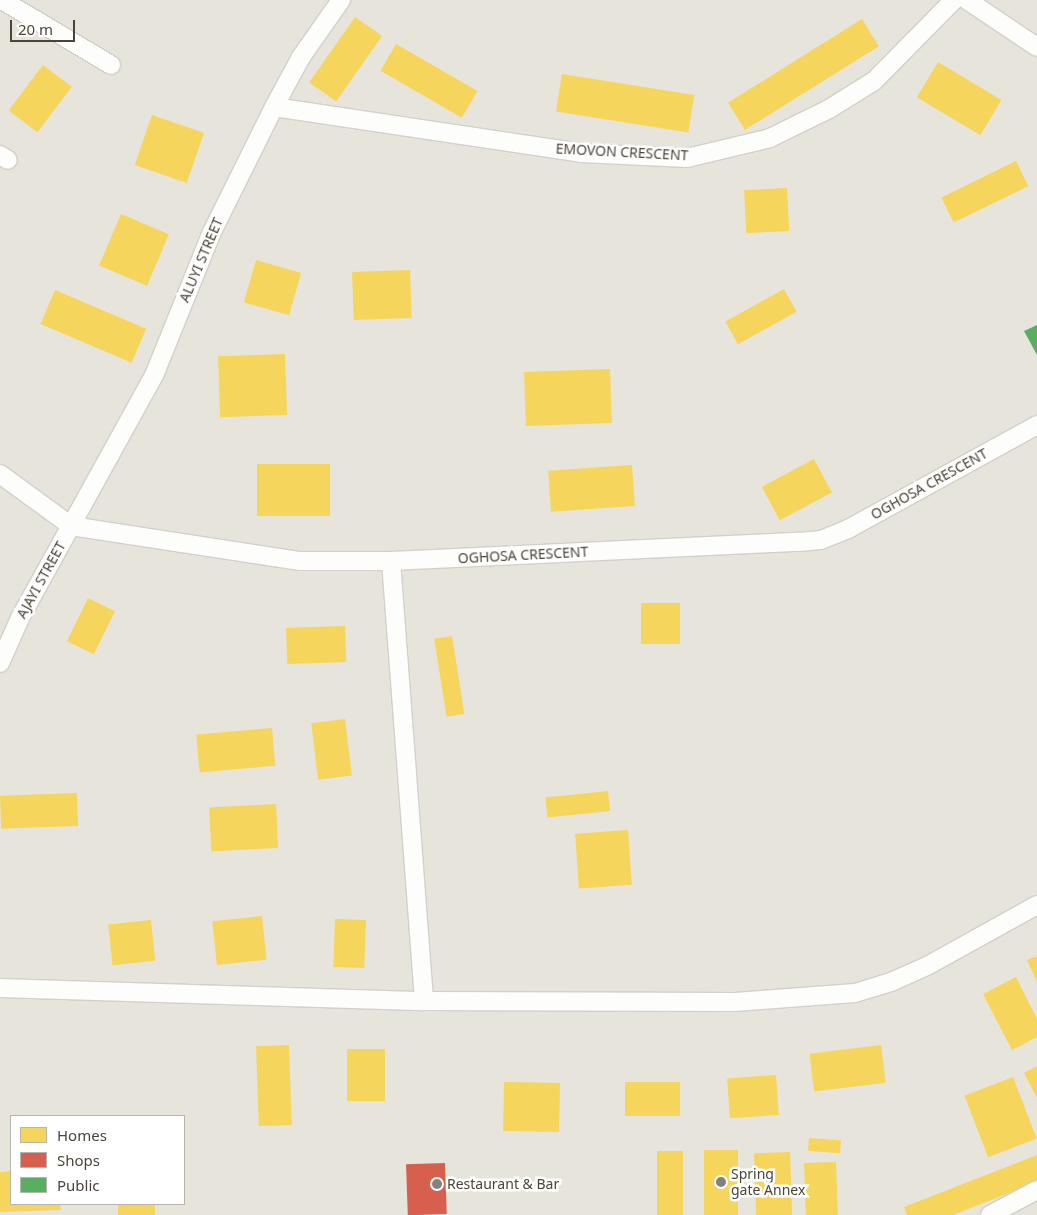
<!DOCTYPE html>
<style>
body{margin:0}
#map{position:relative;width:1037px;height:1215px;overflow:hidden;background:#f4f2ee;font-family:"Noto Sans",sans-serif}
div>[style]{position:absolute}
.residential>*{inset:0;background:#e7e4dc}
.homes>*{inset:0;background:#f6d55c;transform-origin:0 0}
.shops>*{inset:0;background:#d6604d;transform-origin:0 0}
.public>*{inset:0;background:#5aae61}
.roads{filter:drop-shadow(1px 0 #d2d0cb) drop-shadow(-1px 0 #d2d0cb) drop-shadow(0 1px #d2d0cb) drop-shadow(0 -1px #d2d0cb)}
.street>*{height:18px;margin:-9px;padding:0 9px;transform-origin:9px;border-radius:9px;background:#fdfdfc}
.dots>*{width:14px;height:14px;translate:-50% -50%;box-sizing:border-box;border:2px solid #fff;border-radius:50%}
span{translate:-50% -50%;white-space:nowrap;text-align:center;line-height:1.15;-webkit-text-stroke:5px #fff;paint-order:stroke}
.street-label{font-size:14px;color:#4b4439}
.poi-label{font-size:14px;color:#4b4439}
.left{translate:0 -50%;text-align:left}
.legend{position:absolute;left:10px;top:1115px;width:175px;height:90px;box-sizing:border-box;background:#fff;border:1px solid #b7b4b0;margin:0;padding:6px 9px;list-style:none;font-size:15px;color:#4b4439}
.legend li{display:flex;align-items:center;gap:10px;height:25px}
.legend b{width:25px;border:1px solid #b7b4b0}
.scale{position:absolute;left:10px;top:20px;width:65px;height:22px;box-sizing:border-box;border:2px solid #4b4439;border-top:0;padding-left:6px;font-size:15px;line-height:18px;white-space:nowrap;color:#4b4439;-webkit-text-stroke:4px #fff;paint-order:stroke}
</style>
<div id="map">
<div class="residential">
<i style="clip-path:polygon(evenodd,0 0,1037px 0,1037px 1215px,0 1215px,0 0,11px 1116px,184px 1116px,184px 1204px,11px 1204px,11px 1116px)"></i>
</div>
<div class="homes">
<i style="left:355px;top:17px;width:33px;height:80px;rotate:35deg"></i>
<i style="left:862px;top:19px;width:32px;height:158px;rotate:58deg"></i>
<i style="left:396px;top:44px;width:94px;height:31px;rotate:30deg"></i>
<i style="left:938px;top:62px;width:74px;height:41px;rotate:31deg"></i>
<i style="left:43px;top:65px;width:36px;height:57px;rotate:37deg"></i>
<i style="left:562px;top:74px;width:134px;height:38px;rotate:9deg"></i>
<i style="left:152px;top:115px;width:55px;height:53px;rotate:19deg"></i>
<i style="left:1016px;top:161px;width:28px;height:83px;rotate:64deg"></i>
<i style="left:787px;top:188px;width:43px;height:43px;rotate:87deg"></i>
<i style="left:121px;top:214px;width:52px;height:56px;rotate:23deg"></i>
<i style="left:256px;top:260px;width:47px;height:44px;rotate:16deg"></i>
<i style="left:410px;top:270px;width:48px;height:58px;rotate:88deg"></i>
<i style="left:784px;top:289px;width:26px;height:67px;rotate:61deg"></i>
<i style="left:55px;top:290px;width:99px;height:37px;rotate:23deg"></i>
<i style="left:285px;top:354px;width:61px;height:67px;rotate:88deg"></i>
<i style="left:610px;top:369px;width:54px;height:86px;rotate:88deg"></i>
<i style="left:814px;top:459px;width:38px;height:59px;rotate:62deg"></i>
<i style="left:257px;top:464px;width:73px;height:52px"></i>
<i style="left:632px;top:465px;width:41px;height:84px;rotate:86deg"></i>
<i style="left:88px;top:598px;width:30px;height:48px;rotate:26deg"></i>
<i style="left:641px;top:603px;width:39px;height:41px"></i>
<i style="left:345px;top:626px;width:36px;height:59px;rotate:88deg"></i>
<i style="left:452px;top:636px;width:79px;height:18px;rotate:81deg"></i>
<i style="left:345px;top:719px;width:57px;height:34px;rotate:83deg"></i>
<i style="left:272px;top:728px;width:38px;height:76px;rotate:85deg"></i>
<i style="left:608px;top:791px;width:20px;height:63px;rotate:84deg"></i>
<i style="left:77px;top:793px;width:33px;height:77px;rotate:88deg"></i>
<i style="left:276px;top:804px;width:44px;height:67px;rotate:87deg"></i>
<i style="left:628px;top:830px;width:55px;height:53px;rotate:86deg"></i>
<i style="left:262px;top:916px;width:44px;height:50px;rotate:84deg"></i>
<i style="left:335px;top:919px;width:31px;height:48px;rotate:2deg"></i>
<i style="left:151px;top:920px;width:41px;height:43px;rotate:84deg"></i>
<i style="clip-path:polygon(1037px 956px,1037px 982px,1027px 960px)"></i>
<i style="clip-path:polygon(1016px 977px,1037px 1019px,1037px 1037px,1012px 1050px,983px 994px)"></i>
<i style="left:289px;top:1045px;width:80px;height:33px;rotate:88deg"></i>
<i style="left:881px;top:1045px;width:38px;height:72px;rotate:83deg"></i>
<i style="left:385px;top:1049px;width:52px;height:38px;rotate:90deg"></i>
<i style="clip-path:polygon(1037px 1066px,1037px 1098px,1024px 1073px)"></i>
<i style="left:776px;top:1075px;width:40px;height:49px;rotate:86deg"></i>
<i style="left:1013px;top:1077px;width:66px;height:52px;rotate:69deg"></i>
<i style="left:504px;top:1082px;width:56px;height:49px;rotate:1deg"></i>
<i style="left:680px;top:1082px;width:34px;height:55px;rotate:90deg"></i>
<i style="left:809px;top:1138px;width:32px;height:13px;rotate:4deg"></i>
<i style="left:704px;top:1150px;width:34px;height:65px"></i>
<i style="left:657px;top:1151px;width:26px;height:64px"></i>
<i style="left:790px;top:1152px;width:63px;height:36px;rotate:88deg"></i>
<i style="clip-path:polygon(1037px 1155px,1037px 1182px,953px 1215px,907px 1215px,904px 1207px)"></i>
<i style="left:836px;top:1162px;width:53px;height:32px;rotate:88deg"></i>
<i style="clip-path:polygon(11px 1171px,11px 1204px,60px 1204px,61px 1210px,0 1212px,0 1172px)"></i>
<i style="left:118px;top:1204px;width:37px;height:11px"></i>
</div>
<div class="shops">
<i style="left:445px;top:1163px;width:51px;height:39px;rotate:88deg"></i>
</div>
<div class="public">
<i style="clip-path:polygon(1037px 325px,1037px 355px,1024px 331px)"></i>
</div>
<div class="roads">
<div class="street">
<i style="left:2px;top:0;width:127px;rotate:30.8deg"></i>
<i style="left:967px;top:0;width:84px;rotate:33.9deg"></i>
<i style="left:274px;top:107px;width:309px;rotate:8.5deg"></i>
<i style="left:580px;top:153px;width:107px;rotate:2.7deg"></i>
<i style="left:687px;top:158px;width:85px;rotate:-13.5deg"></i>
<i style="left:770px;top:138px;width:66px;rotate:-26.2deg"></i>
<i style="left:829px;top:109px;width:53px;rotate:-31.9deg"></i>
<i style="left:874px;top:81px;width:114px;rotate:-45.4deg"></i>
<i style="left:0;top:155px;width:9px;rotate:32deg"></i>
<i style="left:0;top:474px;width:88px;rotate:36.2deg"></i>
<i style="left:71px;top:526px;width:232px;rotate:8.7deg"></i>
<i style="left:300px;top:561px;width:91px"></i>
<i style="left:391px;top:561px;width:408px;rotate:-2.7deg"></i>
<i style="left:799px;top:542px;width:22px;rotate:-5deg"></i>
<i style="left:821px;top:540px;width:29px;rotate:-22deg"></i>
<i style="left:848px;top:529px;width:216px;rotate:-28.8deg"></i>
<i style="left:391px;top:561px;width:441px;rotate:85.7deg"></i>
<i style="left:0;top:663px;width:49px;rotate:-66deg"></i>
<i style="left:20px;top:618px;width:280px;rotate:-61.1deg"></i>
<i style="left:155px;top:373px;width:152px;rotate:-68deg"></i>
<i style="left:212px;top:232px;width:140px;rotate:-63.6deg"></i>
<i style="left:274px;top:107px;width:57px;rotate:-61.6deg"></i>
<i style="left:301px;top:57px;width:70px;rotate:-54.9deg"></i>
<i style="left:0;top:988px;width:424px;rotate:1.8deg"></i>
<i style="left:424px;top:1001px;width:311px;rotate:0.2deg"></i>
<i style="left:735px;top:1002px;width:120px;rotate:-4.3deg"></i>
<i style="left:855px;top:993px;width:38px;rotate:-17deg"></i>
<i style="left:891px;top:982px;width:39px;rotate:-24deg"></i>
<i style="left:927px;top:966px;width:126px;rotate:-29deg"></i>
<i style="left:990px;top:1215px;width:53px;rotate:-28deg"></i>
</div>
</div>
<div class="dots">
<i style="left:721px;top:1182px;background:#868178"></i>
<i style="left:437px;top:1184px;background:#868178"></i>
</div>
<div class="street-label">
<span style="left:622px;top:152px;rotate:3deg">EMOVON CRESCENT</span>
<span style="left:201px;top:260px;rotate:-67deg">ALUYI STREET</span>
<span style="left:929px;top:484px;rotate:-29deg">OGHOSA CRESCENT</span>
<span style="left:523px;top:555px;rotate:-3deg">OGHOSA CRESCENT</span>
<span style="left:41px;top:580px;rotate:-61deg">AJAYI STREET</span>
</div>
<div class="poi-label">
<span class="left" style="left:731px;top:1182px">Spring<br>gate Annex</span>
<span class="left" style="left:447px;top:1184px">Restaurant &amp; Bar</span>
</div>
<ul class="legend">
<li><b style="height:14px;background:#f6d55c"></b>Homes</li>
<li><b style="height:14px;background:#d6604d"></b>Shops</li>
<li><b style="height:14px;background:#5aae61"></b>Public</li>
</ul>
<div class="scale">20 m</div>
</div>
